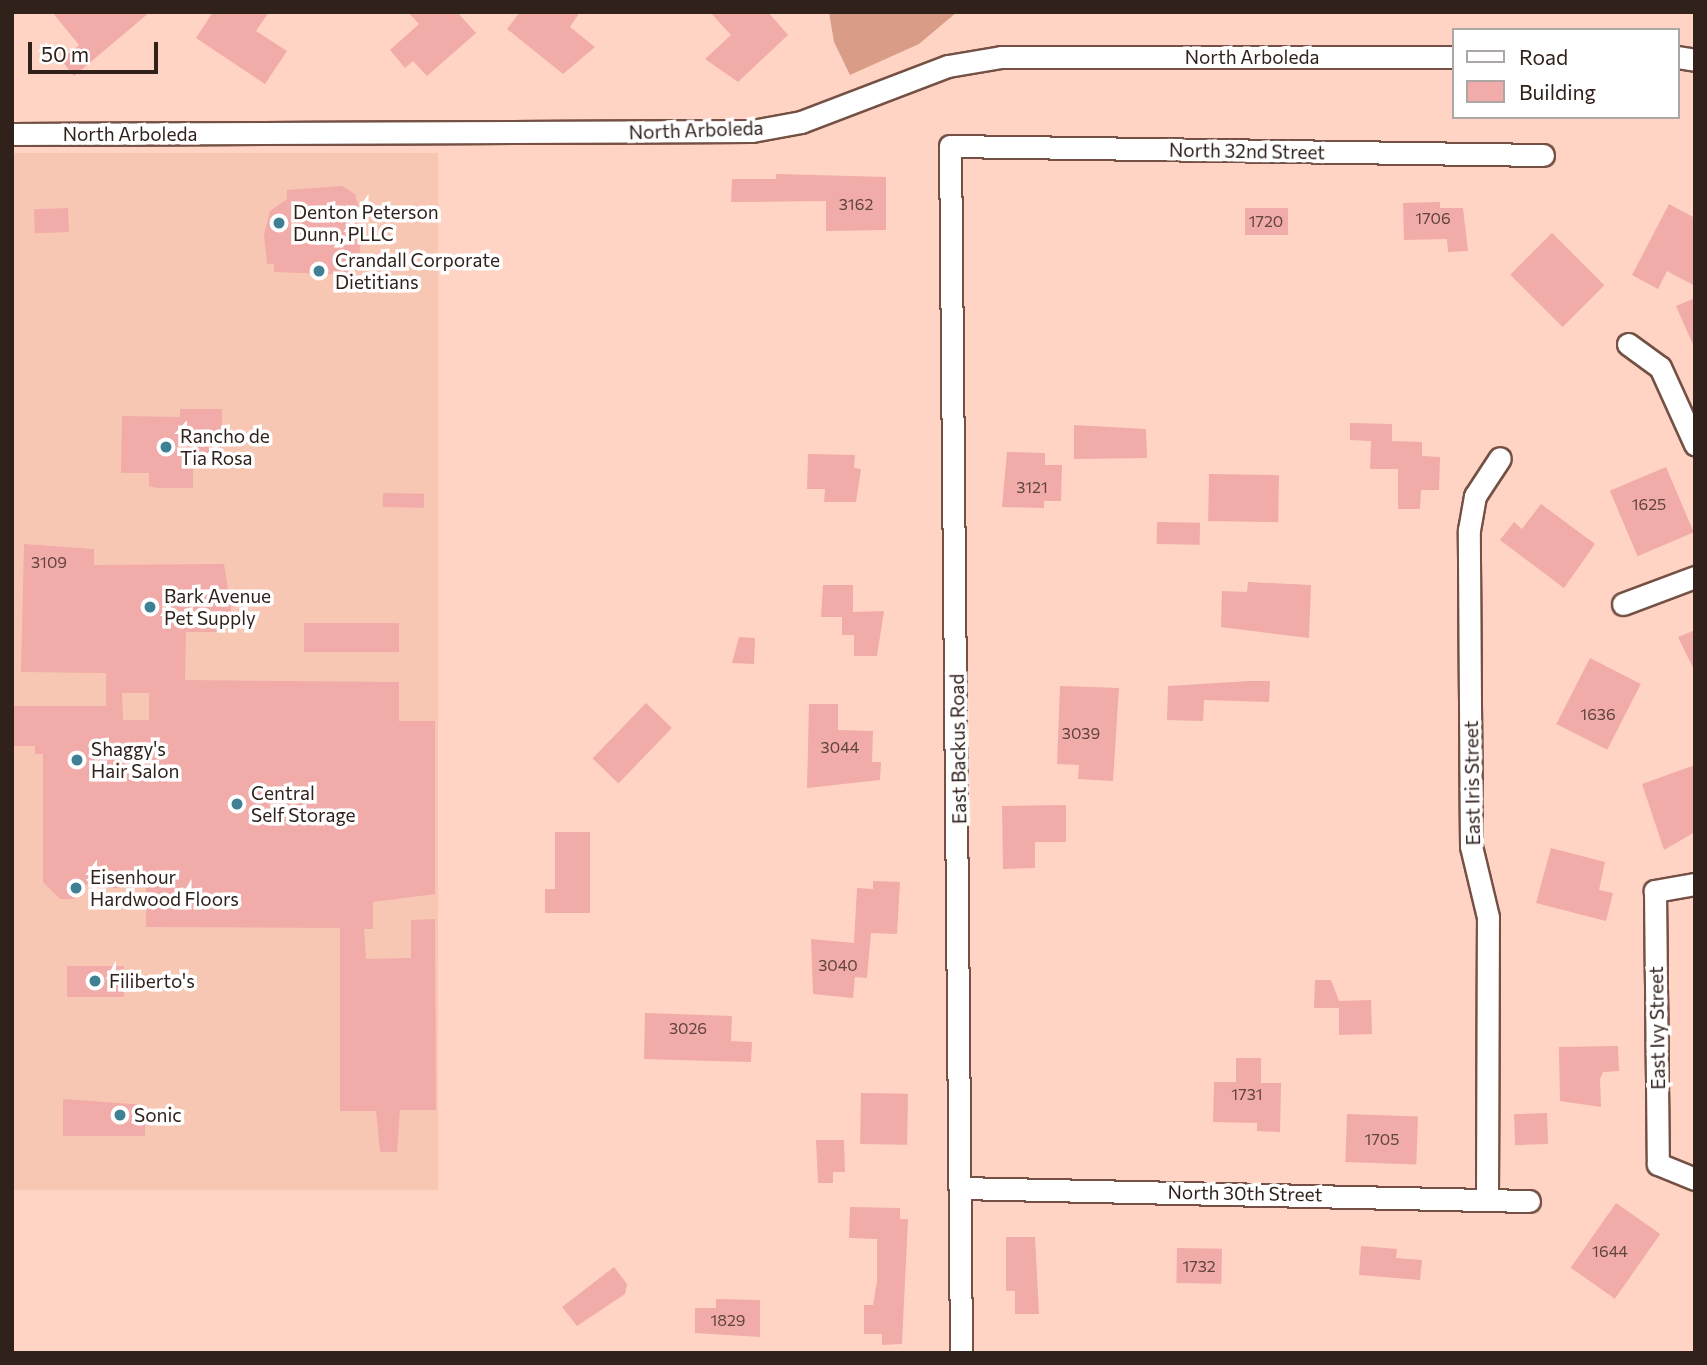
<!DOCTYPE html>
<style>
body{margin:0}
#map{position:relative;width:1707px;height:1365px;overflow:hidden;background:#ffd4c5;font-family:Commissioner,sans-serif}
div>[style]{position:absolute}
.built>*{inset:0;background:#f8c7b4;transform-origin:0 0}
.green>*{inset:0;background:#d99d87}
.building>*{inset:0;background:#f1aba8;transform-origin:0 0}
.roads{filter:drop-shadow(2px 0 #745144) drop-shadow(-2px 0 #745144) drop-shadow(0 2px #745144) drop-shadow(0 -2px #745144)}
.minor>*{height:21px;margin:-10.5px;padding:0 10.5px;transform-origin:10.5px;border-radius:10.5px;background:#fff}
.dots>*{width:19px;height:19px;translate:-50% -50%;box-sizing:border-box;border:4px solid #fff;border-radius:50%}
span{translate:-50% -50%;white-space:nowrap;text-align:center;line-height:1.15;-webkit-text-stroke:7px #fff;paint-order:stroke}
.number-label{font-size:16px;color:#60443e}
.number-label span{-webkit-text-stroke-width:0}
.street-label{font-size:19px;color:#30211b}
.poi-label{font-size:19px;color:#30211b}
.left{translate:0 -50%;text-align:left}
.frame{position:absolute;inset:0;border:14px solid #30211b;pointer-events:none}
.legend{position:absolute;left:1452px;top:28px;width:228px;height:91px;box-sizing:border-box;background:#fff;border:2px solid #aca6a4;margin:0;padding:9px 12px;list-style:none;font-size:21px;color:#30211b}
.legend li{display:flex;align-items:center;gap:14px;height:35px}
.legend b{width:35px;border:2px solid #aca6a4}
.scale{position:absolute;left:28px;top:42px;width:130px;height:32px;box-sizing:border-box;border:4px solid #30211b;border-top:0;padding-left:9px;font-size:21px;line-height:24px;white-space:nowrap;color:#30211b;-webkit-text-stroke:5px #fff;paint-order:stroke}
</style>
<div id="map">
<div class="built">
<i style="left:12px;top:153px;width:426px;height:1037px"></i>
</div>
<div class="green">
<i style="clip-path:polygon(829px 12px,957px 12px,919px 44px,850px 75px,834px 42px)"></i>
</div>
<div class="building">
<i style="clip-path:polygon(52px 12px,150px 12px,74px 76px,61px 60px,79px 45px)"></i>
<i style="clip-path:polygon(213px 12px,269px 12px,256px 31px,287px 51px,265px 84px,196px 38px)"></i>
<i style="clip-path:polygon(408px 12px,457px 12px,476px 33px,427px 76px,413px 61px,405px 68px,390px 50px,419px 24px)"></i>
<i style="clip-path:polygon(520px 12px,580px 12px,570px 27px,595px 47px,563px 74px,507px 29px)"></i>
<i style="clip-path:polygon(710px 12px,768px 12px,788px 35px,738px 82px,705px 59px,731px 35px)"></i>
<i style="clip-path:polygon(776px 174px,886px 177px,886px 230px,826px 231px,826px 201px,731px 202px,732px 179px,776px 179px)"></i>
<i style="clip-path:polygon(342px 186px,355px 194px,362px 221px,359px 267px,352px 267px,352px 275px,274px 272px,274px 264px,267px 264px,264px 235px,270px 211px,287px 199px,287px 190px)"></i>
<i style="clip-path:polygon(1440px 202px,1440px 208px,1463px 208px,1468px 251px,1448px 252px,1447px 239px,1404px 240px,1403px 203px)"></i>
<i style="clip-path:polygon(1669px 204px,1695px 218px,1695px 286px,1667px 271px,1658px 289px,1632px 275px)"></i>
<i style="left:68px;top:208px;width:24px;height:34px;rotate:88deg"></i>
<i style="left:1245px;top:208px;width:43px;height:27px"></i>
<i style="left:1552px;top:233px;width:74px;height:59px;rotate:45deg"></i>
<i style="clip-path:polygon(1695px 298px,1695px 347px,1694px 347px,1676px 306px)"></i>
<i style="clip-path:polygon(180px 409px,222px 409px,222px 437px,212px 437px,211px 456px,193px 456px,193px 488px,157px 488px,149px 486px,149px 473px,121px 473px,122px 416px,180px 417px)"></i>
<i style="clip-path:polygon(1350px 423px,1392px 424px,1392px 441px,1422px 442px,1422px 456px,1440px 457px,1439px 490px,1421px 490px,1420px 509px,1398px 509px,1398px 469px,1370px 469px,1371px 441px,1350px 440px)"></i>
<i style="clip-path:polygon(1074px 425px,1146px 429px,1147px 458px,1074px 459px)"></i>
<i style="clip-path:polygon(1007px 452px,1045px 453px,1045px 465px,1062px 465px,1061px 501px,1044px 501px,1044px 508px,1002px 507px)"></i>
<i style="clip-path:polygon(808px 454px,855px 455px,854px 468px,861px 469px,856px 502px,824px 502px,825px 489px,807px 489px)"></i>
<i style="left:1666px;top:467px;width:71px;height:61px;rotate:67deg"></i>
<i style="left:1209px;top:474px;width:70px;height:47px;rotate:1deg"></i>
<i style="left:383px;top:493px;width:41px;height:14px;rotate:1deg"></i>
<i style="clip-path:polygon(1541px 504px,1595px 544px,1564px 588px,1500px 540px,1514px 522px,1522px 529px)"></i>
<i style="left:1157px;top:522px;width:43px;height:22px;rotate:1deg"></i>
<i style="clip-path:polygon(evenodd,24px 544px,94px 549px,94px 565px,224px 564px,232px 615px,225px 615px,226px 632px,186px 632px,185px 680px,399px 682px,399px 721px,435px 721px,435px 894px,373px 902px,373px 929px,364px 929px,366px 959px,411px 958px,411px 920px,435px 919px,436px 1110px,400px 1110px,397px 1152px,380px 1152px,376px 1111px,340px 1111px,340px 928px,146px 927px,146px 888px,107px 888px,107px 863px,73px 899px,60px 899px,43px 882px,43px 754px,35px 754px,35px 746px,12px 746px,12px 706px,106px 706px,106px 673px,21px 672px,24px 544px,122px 693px,149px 693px,149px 720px,123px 720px,122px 693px)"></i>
<i style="clip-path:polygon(1248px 582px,1311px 585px,1309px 638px,1221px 627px,1222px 591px,1247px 592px)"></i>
<i style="clip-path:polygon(823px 585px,853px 585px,853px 612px,884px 611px,877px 656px,854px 656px,854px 635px,842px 635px,842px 617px,821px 617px)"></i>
<i style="left:399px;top:623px;width:29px;height:95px;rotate:90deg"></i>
<i style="clip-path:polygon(1695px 630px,1695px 672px,1678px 637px)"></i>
<i style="clip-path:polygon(739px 637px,755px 638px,754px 664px,732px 663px)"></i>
<i style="left:1590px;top:658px;width:57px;height:74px;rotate:27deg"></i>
<i style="clip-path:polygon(1250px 681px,1270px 681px,1269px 702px,1204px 700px,1203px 721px,1167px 720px,1168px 686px)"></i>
<i style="clip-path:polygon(1060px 686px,1119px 688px,1113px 781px,1078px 779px,1079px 765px,1057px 764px)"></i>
<i style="left:646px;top:703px;width:36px;height:77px;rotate:44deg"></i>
<i style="clip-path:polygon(809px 704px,838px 704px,838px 730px,873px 731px,872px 762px,881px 762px,880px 780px,807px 788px)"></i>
<i style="clip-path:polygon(1695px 765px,1695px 832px,1664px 850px,1642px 784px)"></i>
<i style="clip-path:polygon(1066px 805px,1066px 842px,1035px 842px,1035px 868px,1003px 869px,1002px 806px)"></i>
<i style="clip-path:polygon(555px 832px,590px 832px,590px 913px,545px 913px,545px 889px,555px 889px)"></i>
<i style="clip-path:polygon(1551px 848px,1605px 862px,1599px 890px,1613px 893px,1606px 921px,1536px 903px)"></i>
<i style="clip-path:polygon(873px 881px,900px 882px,897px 934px,871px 933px,867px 978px,855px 977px,853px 998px,813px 994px,811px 939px,854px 943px,857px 888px,873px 889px)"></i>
<i style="left:67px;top:966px;width:57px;height:31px"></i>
<i style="clip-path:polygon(1315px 980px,1331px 980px,1339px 1001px,1371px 1000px,1372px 1034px,1339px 1035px,1339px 1008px,1314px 1008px)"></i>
<i style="clip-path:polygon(645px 1013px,732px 1016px,731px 1041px,752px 1042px,751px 1062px,644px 1059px)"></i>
<i style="clip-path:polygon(1618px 1046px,1619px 1071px,1603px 1072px,1600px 1079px,1601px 1107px,1560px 1101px,1559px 1047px)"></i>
<i style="clip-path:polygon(1236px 1058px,1261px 1058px,1261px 1083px,1281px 1083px,1280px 1132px,1257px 1131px,1257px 1123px,1213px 1122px,1214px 1082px,1236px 1082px)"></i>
<i style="left:861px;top:1093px;width:47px;height:51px;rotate:1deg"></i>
<i style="clip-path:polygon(63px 1099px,145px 1105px,145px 1136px,63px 1136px)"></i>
<i style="left:1547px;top:1113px;width:31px;height:33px;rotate:88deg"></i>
<i style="left:1347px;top:1114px;width:71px;height:48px;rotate:2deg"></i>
<i style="clip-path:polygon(816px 1140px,844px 1140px,845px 1172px,833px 1172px,833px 1183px,818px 1183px)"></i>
<i style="left:1616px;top:1203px;width:54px;height:79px;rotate:35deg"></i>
<i style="clip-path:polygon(850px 1207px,900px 1208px,900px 1219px,908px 1219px,902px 1344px,882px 1345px,882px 1334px,864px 1334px,864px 1305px,873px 1305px,877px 1281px,877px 1239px,849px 1238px)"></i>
<i style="clip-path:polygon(1006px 1237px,1035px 1237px,1039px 1314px,1015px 1314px,1015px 1291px,1006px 1291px)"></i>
<i style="clip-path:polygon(1361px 1246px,1397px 1249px,1396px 1258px,1422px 1260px,1420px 1280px,1359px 1275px)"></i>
<i style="left:1177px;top:1248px;width:45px;height:35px;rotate:1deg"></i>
<i style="clip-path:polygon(614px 1267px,627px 1284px,625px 1294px,577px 1326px,562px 1307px)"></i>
<i style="clip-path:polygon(716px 1299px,760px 1300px,760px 1337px,695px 1333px,695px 1308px,716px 1308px)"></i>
</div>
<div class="roads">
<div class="minor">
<i style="left:1677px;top:57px;width:18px;rotate:9deg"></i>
<i style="left:12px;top:134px;width:740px;rotate:-0.23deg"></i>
<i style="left:752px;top:131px;width:50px;rotate:-10.4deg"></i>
<i style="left:801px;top:122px;width:157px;rotate:-20.9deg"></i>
<i style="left:948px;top:66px;width:54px;rotate:-9.6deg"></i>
<i style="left:1001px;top:57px;width:452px"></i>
<i style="left:1628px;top:344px;width:39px;rotate:36deg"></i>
<i style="left:1660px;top:367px;width:85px;rotate:65.6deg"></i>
<i style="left:1623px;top:604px;width:77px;rotate:-20.6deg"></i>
<i style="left:1695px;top:884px;width:41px;rotate:170.1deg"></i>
<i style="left:1655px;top:891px;width:273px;rotate:89.4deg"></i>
<i style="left:1658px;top:1164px;width:40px;rotate:22deg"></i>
<i style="left:960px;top:1188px;width:569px;rotate:1.31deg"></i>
<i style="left:1487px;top:1197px;width:280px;rotate:-89.8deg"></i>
<i style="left:1488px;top:917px;width:73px;rotate:-103.5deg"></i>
<i style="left:1471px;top:846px;width:316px;rotate:-90.4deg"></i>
<i style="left:1469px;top:530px;width:35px;rotate:-80deg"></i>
<i style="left:1475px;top:496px;width:45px;rotate:-56.7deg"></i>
<i style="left:961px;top:1353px;width:1207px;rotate:-90.52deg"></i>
<i style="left:950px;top:146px;width:593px;rotate:0.87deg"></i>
</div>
</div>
<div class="dots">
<i style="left:279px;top:223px;background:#408094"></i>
<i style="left:319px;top:271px;background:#408094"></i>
<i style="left:166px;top:447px;background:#408094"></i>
<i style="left:150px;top:607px;background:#408094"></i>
<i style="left:77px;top:760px;background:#408094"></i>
<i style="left:237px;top:804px;background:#408094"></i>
<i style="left:76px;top:888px;background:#408094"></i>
<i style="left:95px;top:981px;background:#408094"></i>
<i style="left:120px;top:1115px;background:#408094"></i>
</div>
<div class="number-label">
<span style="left:856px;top:204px">3162</span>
<span style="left:1433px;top:218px">1706</span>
<span style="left:1266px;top:221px">1720</span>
<span style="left:1032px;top:487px">3121</span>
<span style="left:1649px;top:504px">1625</span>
<span style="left:49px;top:562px">3109</span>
<span style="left:1598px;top:714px">1636</span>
<span style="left:1081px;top:733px">3039</span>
<span style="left:840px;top:747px">3044</span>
<span style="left:838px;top:965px">3040</span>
<span style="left:688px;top:1028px">3026</span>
<span style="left:1247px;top:1094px">1731</span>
<span style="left:1382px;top:1139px">1705</span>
<span style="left:1610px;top:1251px">1644</span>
<span style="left:1199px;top:1266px">1732</span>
<span style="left:728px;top:1320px">1829</span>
</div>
<div class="street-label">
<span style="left:1252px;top:57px">North Arboleda</span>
<span style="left:696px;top:130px;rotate:-2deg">North Arboleda</span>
<span style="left:130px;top:134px">North Arboleda</span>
<span style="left:1247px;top:151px;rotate:1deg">North 32nd Street</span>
<span style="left:958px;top:749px;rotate:-91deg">East Backus Road</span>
<span style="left:1472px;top:783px;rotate:-91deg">East Iris Street</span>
<span style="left:1657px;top:1028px;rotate:-91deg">East Ivy Street</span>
<span style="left:1245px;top:1193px;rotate:1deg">North 30th Street</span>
</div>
<div class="poi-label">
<span class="left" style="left:293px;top:223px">Denton Peterson<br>Dunn, PLLC</span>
<span class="left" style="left:335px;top:271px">Crandall Corporate<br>Dietitians</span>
<span class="left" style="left:180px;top:447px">Rancho de<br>Tia Rosa</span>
<span class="left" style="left:164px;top:607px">Bark Avenue<br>Pet Supply</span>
<span class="left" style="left:91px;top:760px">Shaggy's<br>Hair Salon</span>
<span class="left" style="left:251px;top:804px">Central<br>Self Storage</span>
<span class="left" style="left:90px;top:888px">Eisenhour<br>Hardwood Floors</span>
<span class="left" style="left:109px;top:981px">Filiberto's</span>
<span class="left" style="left:134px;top:1115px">Sonic</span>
</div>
<div class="frame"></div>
<ul class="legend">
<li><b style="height:9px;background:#fff"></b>Road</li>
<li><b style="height:19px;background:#f1aba8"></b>Building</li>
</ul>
<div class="scale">50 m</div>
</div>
